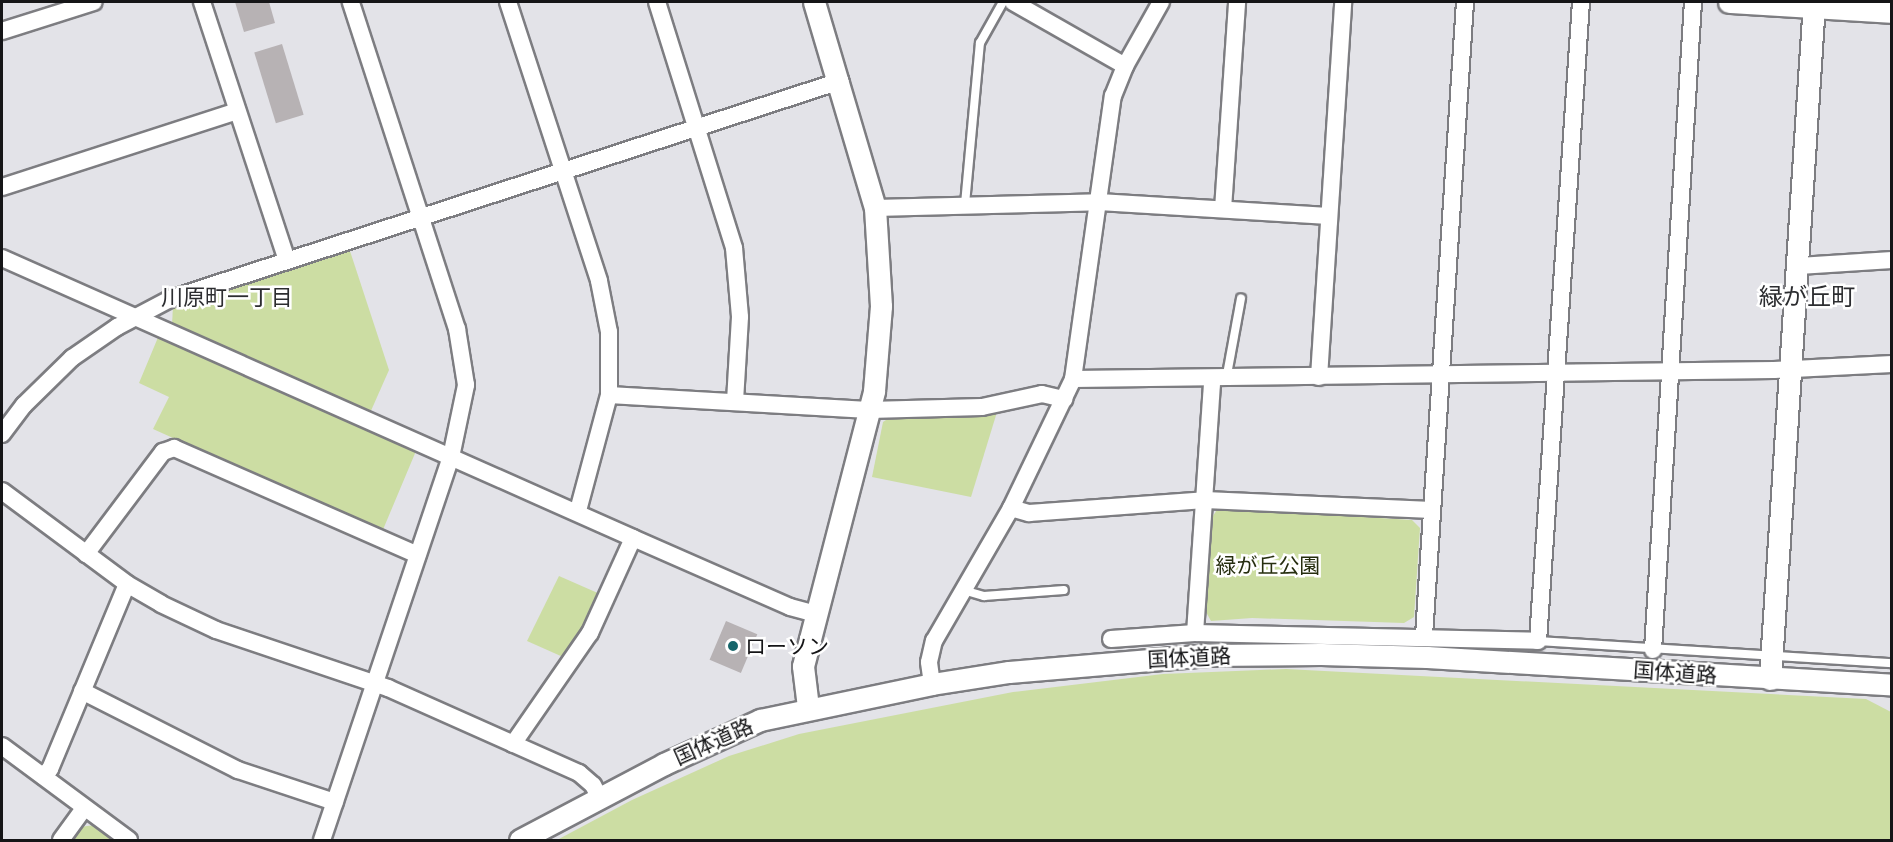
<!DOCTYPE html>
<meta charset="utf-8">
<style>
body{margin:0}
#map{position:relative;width:1893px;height:842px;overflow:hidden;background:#e3e3e8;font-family:Manrope,"Noto Sans JP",sans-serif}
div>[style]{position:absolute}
.green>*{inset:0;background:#ccdda3}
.building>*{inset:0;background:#b7b2b4;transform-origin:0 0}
.roads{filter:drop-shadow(2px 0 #7d7d81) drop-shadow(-2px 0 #7d7d81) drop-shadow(0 2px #7d7d81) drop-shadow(0 -2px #7d7d81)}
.service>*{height:8px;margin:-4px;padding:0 4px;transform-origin:4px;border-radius:4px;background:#fff}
.minor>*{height:16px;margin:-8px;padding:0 8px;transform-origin:8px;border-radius:8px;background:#fff}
.tertiary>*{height:21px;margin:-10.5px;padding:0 10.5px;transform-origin:10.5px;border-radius:10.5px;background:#fff}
.dots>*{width:16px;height:16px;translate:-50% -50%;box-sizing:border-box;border:3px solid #fff;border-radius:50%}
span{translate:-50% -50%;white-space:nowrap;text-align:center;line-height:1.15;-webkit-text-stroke:5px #fff;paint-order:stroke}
.park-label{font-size:21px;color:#262e0f}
.poi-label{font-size:21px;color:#151517}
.left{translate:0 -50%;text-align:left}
.street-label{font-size:21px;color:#151517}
.neighbourhood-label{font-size:22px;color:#2c2d30}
.quarter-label{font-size:24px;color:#2c2d30}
.frame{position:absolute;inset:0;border:3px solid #151517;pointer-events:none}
</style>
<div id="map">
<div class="green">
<i style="clip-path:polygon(349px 248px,389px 370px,370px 413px,172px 325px,173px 306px)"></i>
<i style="clip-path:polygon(159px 335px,416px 451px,382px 532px,153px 429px,169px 397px,139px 383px)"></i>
<i style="clip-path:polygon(997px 412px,971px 497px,872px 477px,883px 422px,889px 418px)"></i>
<i style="clip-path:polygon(1218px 508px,1412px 520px,1420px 528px,1414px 617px,1404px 623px,1252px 618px,1211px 621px,1206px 612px,1213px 516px)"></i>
<i style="clip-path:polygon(559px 576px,600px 594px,590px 618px,563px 657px,527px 641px)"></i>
<i style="clip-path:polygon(1286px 669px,1866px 699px,1891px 712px,1891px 840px,557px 840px,632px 800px,729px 756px,799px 734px,1013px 692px,1163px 674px)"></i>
<i style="clip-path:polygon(95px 825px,115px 840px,71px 840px,80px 827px)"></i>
</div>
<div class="building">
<i style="clip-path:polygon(235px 2px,269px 2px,275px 23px,244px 32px)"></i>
<i style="left:282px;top:44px;width:74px;height:29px;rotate:73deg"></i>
<i style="left:726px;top:621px;width:34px;height:42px;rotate:23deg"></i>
</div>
<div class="roads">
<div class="service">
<i style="left:965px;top:204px;width:162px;rotate:-84.7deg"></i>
<i style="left:980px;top:43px;width:47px;rotate:-60.7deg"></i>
<i style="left:1226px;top:380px;width:83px;rotate:-79.6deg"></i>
<i style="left:963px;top:590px;width:22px;rotate:16deg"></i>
<i style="left:984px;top:596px;width:80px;rotate:-4.3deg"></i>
<i style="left:1538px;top:641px;width:355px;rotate:3.6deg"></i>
</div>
<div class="minor">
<i style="left:202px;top:2px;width:272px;rotate:71.8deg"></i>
<i style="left:508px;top:2px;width:293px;rotate:71.9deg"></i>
<i style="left:599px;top:281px;width:52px;rotate:78.9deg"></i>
<i style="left:609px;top:332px;width:63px;rotate:90deg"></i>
<i style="left:609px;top:395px;width:120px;rotate:105deg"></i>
<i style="left:657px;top:2px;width:258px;rotate:72.6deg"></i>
<i style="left:734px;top:248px;width:69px;rotate:85deg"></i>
<i style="left:740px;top:317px;width:85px;rotate:93.4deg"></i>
<i style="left:1013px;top:2px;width:129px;rotate:29.7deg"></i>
<i style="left:2px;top:31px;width:96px;rotate:-17.5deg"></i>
<i style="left:2px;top:187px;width:247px;rotate:-17.9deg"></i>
<i style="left:875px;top:208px;width:224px;rotate:-1.5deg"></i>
<i style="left:1099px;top:202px;width:230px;rotate:3.5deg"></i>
<i style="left:1223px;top:209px;width:207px;rotate:-86.1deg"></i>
<i style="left:2px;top:258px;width:690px;rotate:23.93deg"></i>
<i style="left:633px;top:538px;width:171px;rotate:23.7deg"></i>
<i style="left:790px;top:607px;width:27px;rotate:15deg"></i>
<i style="left:1799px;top:266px;width:93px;rotate:-3.7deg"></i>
<i style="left:1319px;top:377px;width:376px;rotate:-86.3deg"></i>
<i style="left:1073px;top:379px;width:701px;rotate:-0.74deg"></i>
<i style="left:1774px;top:370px;width:118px;rotate:-2.9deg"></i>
<i style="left:609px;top:395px;width:260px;rotate:3.3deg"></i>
<i style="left:869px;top:410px;width:113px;rotate:-1.5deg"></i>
<i style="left:982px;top:407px;width:61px;rotate:-12.2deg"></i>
<i style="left:1042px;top:394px;width:23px;rotate:13deg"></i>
<i style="left:2px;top:434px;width:36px;rotate:-53deg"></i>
<i style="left:24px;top:405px;width:67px;rotate:-44.4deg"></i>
<i style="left:72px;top:358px;width:55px;rotate:-34.6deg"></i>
<i style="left:117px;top:327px;width:60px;rotate:-27.8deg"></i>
<i style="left:170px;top:299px;width:705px;rotate:-18.02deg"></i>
<i style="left:2px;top:491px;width:156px;rotate:36.6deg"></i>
<i style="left:127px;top:584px;width:39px;rotate:30deg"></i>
<i style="left:161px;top:604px;width:61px;rotate:25.3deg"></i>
<i style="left:216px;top:630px;width:182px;rotate:18.6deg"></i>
<i style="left:388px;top:688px;width:209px;rotate:24deg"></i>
<i style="left:579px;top:773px;width:18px;rotate:41deg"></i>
<i style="left:593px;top:785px;width:13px;rotate:63deg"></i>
<i style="left:1011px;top:508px;width:19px;rotate:16deg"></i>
<i style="left:1029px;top:513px;width:176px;rotate:-4.2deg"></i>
<i style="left:1205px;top:500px;width:227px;rotate:2.5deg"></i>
<i style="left:86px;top:554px;width:128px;rotate:-53deg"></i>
<i style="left:163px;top:452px;width:12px;rotate:-20deg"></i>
<i style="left:174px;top:448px;width:266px;rotate:23.7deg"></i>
<i style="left:1195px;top:633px;width:253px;rotate:-86.1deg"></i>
<i style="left:1424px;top:636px;width:635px;rotate:-86.3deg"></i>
<i style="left:1111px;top:639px;width:84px;rotate:-4.1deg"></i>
<i style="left:1195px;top:633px;width:343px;rotate:1.3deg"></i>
<i style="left:1538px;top:641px;width:640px;rotate:-86.15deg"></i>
<i style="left:1653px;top:650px;width:649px;rotate:-86.47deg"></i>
<i style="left:932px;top:684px;width:22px;rotate:-98deg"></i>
<i style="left:929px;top:662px;width:22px;rotate:-77deg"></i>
<i style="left:934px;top:641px;width:154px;rotate:-59.9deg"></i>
<i style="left:1011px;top:508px;width:143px;rotate:-64.3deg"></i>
<i style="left:1073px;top:379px;width:286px;rotate:-82deg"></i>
<i style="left:1113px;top:96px;width:32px;rotate:-68deg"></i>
<i style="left:1125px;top:66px;width:73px;rotate:-60.6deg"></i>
<i style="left:82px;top:691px;width:175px;rotate:26.9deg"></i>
<i style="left:238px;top:770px;width:102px;rotate:18.3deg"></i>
<i style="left:513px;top:744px;width:135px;rotate:-55.3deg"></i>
<i style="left:590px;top:633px;width:104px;rotate:-65.6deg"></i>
<i style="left:2px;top:746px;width:158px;rotate:36.5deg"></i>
<i style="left:43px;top:776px;width:10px;rotate:-45deg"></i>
<i style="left:50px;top:769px;width:200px;rotate:-67.4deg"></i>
<i style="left:61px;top:840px;width:39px;rotate:-54deg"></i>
<i style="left:322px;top:840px;width:404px;rotate:-71.4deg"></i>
<i style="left:451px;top:457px;width:74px;rotate:-78.2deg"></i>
<i style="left:466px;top:385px;width:57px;rotate:-99.1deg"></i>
<i style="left:457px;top:329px;width:344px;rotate:-108deg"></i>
</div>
<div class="tertiary">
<i style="left:1729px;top:2px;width:163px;rotate:3.5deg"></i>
<i style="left:1770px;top:679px;width:678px;rotate:-86.28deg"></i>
<i style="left:808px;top:707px;width:41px;rotate:-97deg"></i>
<i style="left:803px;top:666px;width:284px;rotate:-75.5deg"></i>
<i style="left:874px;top:391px;width:85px;rotate:-85.3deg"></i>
<i style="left:881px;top:306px;width:98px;rotate:-93.5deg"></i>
<i style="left:875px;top:208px;width:215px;rotate:-106.5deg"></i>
<i style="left:520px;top:840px;width:163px;rotate:-27.8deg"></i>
<i style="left:664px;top:764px;width:106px;rotate:-24.6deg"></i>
<i style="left:760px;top:720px;width:176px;rotate:-11.8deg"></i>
<i style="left:932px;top:684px;width:78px;rotate:-8.9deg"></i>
<i style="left:1009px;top:672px;width:200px;rotate:-4.9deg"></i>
<i style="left:1208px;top:655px;width:113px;rotate:-0.5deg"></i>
<i style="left:1321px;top:654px;width:106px;rotate:1.6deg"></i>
<i style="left:1427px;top:657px;width:466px;rotate:3.4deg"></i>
</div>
</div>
<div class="dots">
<i style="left:733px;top:646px;background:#16656a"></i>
</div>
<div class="park-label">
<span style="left:1268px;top:565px">緑が丘公園</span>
</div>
<div class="poi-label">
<span class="left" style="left:745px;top:646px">ローソン</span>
</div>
<div class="street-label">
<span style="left:1189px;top:657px;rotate:-3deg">国体道路</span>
<span style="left:1675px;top:672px;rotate:4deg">国体道路</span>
<span style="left:713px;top:741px;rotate:-24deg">国体道路</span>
</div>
<div class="neighbourhood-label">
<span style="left:227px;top:298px">川原町一丁目</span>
</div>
<div class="quarter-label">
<span style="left:1807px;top:296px">緑が丘町</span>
</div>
<div class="frame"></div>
</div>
